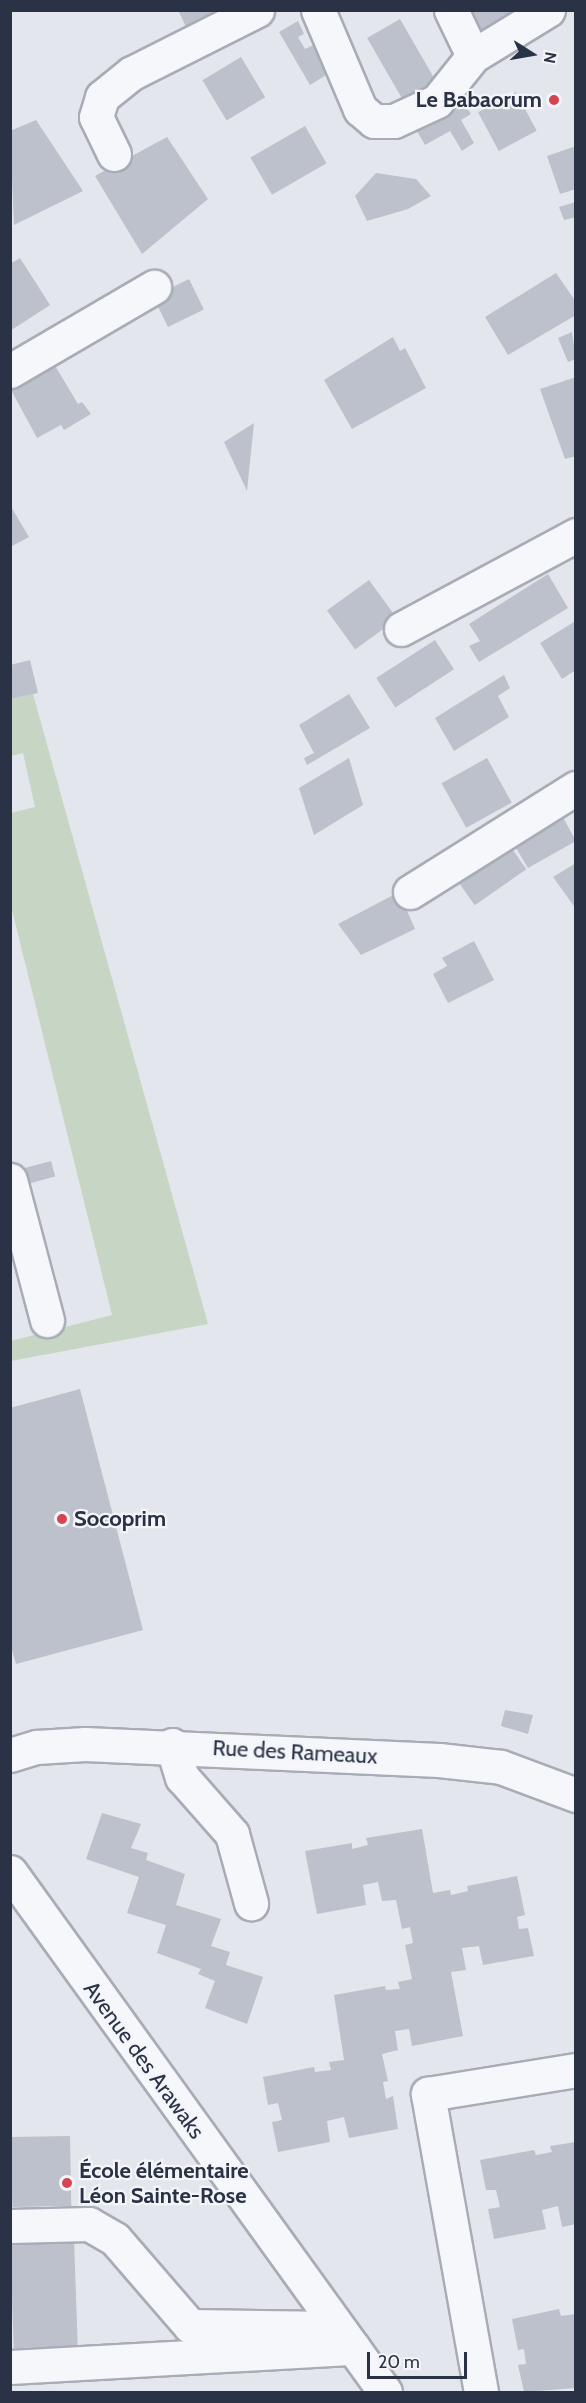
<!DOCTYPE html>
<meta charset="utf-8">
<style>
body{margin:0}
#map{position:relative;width:586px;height:2403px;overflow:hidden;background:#e3e6ec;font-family:Cabin,sans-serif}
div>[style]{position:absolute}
.green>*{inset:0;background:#c7d6c4}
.building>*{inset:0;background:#bdc1cc;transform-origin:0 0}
.roads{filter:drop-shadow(2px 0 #a8acb7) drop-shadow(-2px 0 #a8acb7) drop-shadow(0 2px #a8acb7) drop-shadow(0 -2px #a8acb7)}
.minor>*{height:33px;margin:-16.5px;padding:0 16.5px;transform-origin:16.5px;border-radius:16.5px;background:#f6f7fa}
.dots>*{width:16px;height:16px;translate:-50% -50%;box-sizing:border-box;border:3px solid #f3f5f9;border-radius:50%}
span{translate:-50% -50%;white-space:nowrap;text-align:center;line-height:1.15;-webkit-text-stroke:4.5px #f3f5f9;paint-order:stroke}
.poi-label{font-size:22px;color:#2a3245;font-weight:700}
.right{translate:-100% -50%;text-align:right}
.left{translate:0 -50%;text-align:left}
.street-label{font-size:22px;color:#2a3245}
.frame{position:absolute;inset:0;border:12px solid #2a3245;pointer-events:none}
.north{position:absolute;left:502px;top:24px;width:60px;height:60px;-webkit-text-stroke:4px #f3f5f9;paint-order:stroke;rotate:101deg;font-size:16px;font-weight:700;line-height:24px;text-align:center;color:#2a3245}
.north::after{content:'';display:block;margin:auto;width:21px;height:27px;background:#2a3245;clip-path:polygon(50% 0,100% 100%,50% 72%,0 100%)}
.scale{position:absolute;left:367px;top:2352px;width:100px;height:27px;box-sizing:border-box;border:3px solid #2a3245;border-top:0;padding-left:8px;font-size:18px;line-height:21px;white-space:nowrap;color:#2a3245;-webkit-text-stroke:4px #f3f5f9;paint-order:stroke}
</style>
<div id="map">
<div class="green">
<i style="clip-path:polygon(33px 694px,208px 1324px,11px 1361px,11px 1341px,112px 1315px,11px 906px,11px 813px,35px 807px,23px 753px,11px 756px,10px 699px)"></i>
</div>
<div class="building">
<i style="clip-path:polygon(178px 10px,218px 10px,186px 27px)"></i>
<i style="clip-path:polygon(464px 10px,519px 10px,478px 34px)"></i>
<i style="left:400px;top:19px;width:82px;height:38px;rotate:60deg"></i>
<i style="clip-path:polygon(298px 21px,304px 34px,298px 37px,305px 49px,316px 44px,331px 72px,310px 85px,279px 32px)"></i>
<i style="left:241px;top:57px;width:47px;height:45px;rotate:59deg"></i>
<i style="left:516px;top:92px;width:44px;height:43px;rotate:62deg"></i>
<i style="clip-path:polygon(465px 105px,471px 114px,461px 120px,474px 143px,462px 151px,450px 131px,425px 145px,417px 131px)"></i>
<i style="clip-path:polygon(36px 120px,83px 191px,14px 225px,10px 131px)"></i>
<i style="left:305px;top:126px;width:43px;height:63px;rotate:60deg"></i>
<i style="clip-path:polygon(167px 137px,208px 199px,142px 254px,95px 176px)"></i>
<i style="clip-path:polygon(576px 146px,576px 189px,560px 194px,547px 156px)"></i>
<i style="clip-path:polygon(376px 173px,416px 179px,431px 196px,408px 209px,367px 221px,355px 196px)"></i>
<i style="clip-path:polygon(576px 202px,576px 217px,564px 220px,559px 207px)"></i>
<i style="clip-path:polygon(20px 258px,50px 305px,10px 331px,10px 264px)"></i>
<i style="clip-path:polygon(556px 273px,576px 302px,576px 315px,508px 355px,485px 317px)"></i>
<i style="left:189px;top:279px;width:34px;height:40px;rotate:64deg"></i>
<i style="clip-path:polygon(572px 332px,576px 359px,568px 362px,558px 338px)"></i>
<i style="clip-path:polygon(393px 337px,400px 351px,405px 348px,426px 388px,352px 429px,324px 380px)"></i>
<i style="clip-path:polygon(54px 364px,78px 404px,82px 402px,91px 414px,64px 430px,61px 425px,37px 438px,10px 388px)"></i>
<i style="clip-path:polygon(576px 377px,576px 456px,565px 459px,540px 389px)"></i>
<i style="clip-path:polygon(254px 423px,247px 491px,224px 442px)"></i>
<i style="clip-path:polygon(10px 505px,29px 537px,10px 547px)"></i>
<i style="clip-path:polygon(548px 574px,568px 608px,479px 662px,469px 646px,480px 641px,469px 624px)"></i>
<i style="left:369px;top:580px;width:48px;height:52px;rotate:54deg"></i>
<i style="clip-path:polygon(574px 622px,576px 670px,562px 679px,540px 643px)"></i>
<i style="left:435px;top:640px;width:35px;height:70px;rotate:57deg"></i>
<i style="clip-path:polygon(30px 660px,38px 693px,10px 699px,10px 665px)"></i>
<i style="clip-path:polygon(504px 675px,510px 688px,498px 696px,509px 717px,454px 751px,435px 718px)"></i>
<i style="clip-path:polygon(349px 694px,370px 728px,307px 765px,304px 758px,314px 753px,299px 725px)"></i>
<i style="clip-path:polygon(349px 758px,363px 805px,314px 835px,299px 788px)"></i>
<i style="left:487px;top:758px;width:51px;height:52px;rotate:61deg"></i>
<i style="clip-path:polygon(560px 812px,576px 841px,528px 868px,516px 848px,525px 842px,522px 834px)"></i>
<i style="left:508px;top:843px;width:32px;height:63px;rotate:55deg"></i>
<i style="clip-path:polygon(576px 863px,576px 909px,553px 877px)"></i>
<i style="clip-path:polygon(399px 892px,415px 929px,361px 955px,338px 924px)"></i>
<i style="clip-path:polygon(474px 941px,494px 980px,448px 1003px,433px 974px,447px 966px,442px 958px)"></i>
<i style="left:51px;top:1161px;width:16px;height:33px;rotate:75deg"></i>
<i style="clip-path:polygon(80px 1389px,143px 1630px,16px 1664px,10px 1643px,10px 1408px)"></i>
<i style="clip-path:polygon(505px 1710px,533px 1715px,528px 1734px,501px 1726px)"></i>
<i style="clip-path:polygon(102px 1813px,141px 1824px,131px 1848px,148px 1853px,146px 1860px,185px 1874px,176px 1905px,221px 1919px,211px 1946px,230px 1952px,226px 1965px,263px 1977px,247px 2024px,205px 2008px,215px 1981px,198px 1974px,201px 1969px,157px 1953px,166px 1925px,127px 1913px,139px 1877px,86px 1859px)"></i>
<i style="clip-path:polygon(422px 1829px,433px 1893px,450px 1890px,451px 1895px,468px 1891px,467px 1886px,517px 1876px,525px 1915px,517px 1917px,519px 1929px,528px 1928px,534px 1956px,483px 1965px,479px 1946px,462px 1948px,466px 1970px,451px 1972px,463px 2036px,412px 2046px,409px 2029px,395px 2031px,398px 2050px,382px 2054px,388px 2081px,383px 2082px,386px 2099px,393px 2096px,398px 2129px,349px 2138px,344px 2117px,327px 2121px,330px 2142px,278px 2152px,272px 2122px,282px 2120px,278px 2103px,268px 2105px,263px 2077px,314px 2067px,315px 2072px,331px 2070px,329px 2062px,344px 2060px,334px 1995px,385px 1986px,386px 1990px,400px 1989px,398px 1982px,412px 1979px,405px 1945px,413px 1943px,410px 1927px,402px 1929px,396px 1900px,382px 1901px,378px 1882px,363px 1885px,366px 1905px,317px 1914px,305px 1851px,352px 1843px,352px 1849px,368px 1845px,366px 1838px)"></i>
<i style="left:70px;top:2136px;width:70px;height:59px;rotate:89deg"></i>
<i style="clip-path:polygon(576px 2142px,576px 2224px,562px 2227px,558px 2206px,542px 2210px,546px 2229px,494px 2239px,488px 2209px,500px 2207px,496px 2190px,486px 2190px,480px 2160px,534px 2150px,536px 2155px,552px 2152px,550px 2146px)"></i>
<i style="left:74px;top:2239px;width:107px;height:64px;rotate:88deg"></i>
<i style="clip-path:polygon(559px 2309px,561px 2316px,576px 2314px,576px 2388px,524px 2392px,518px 2365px,526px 2364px,524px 2349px,518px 2350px,512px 2319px)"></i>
</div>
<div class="roads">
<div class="minor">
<i style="left:318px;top:10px;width:108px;rotate:67deg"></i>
<i style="left:360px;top:109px;width:18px;rotate:41deg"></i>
<i style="left:374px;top:121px;width:20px"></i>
<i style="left:394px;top:121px;width:47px;rotate:-24.9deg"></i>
<i style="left:437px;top:101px;width:58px;rotate:-51.3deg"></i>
<i style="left:451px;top:10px;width:51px;rotate:64.4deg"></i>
<i style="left:473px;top:56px;width:88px;rotate:-31.5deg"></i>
<i style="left:114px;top:154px;width:41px;rotate:-115.9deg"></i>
<i style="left:96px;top:117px;width:21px;rotate:-73deg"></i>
<i style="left:102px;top:97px;width:38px;rotate:-39deg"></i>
<i style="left:132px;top:73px;width:140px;rotate:-26.7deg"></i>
<i style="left:10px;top:371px;width:167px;rotate:-30.3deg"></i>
<i style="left:401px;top:629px;width:199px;rotate:-28.2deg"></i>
<i style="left:410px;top:892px;width:196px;rotate:-32.1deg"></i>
<i style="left:10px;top:1180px;width:145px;rotate:75.2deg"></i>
<i style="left:172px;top:1745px;width:34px;rotate:73deg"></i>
<i style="left:182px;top:1777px;width:76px;rotate:48.7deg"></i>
<i style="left:232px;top:1834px;width:72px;rotate:74.6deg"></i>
<i style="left:10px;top:1755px;width:28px;rotate:-17deg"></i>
<i style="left:37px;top:1747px;width:48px;rotate:-3.6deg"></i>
<i style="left:85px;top:1744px;width:354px;rotate:2.6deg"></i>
<i style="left:439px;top:1760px;width:62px;rotate:6.4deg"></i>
<i style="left:501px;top:1767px;width:80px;rotate:20.5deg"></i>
<i style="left:10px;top:1872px;width:641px;rotate:54.2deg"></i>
<i style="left:10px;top:2226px;width:79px;rotate:-1.5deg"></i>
<i style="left:89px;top:2224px;width:30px;rotate:30deg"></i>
<i style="left:115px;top:2239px;width:115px;rotate:49.2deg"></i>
<i style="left:190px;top:2326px;width:147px;rotate:0.8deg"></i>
<i style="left:10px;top:2367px;width:344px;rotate:-3.2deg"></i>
<i style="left:481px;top:2392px;width:303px;rotate:-100.1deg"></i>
<i style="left:428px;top:2094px;width:150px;rotate:-9.2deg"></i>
</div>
</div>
<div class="dots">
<i style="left:554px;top:100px;background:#d54450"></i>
<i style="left:62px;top:1519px;background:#d54450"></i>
<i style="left:67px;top:2183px;background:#d54450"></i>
</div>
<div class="poi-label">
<span class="right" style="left:542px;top:100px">Le Babaorum</span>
<span class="left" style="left:74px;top:1519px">Socoprim</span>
<span class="left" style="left:79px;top:2183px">École élémentaire<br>Léon Sainte-Rose</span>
</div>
<div class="street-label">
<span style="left:295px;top:1752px;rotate:3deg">Rue des Rameaux</span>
<span style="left:144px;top:2060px;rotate:54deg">Avenue des Arawaks</span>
</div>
<div class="frame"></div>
<div class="north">N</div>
<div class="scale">20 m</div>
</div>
